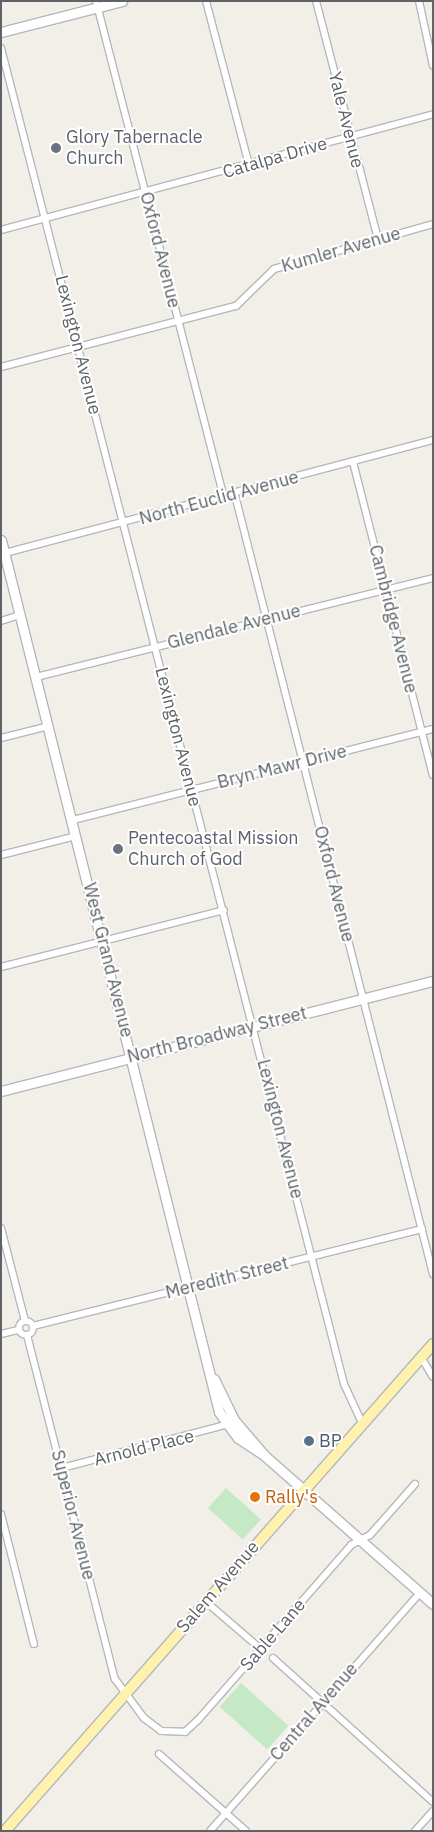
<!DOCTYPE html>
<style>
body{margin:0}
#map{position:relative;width:434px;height:1832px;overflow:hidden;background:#f1efe8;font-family:"IBM Plex Sans",sans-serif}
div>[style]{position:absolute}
.green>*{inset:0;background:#c5e8c5;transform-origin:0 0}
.roads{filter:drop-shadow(1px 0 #b5b8bc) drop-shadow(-1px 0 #b5b8bc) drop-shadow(0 1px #b5b8bc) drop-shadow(0 -1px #b5b8bc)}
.street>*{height:6px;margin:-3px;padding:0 3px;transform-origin:3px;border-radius:3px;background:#fff}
.street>.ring{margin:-3px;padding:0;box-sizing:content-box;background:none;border:6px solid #fff;border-radius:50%}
.secondary>*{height:9px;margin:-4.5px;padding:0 4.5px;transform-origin:4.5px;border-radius:4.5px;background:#fff}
.primary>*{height:10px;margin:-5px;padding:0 5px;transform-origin:5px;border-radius:5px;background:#fff2af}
.dots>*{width:14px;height:14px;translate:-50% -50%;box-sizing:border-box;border:2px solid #fff;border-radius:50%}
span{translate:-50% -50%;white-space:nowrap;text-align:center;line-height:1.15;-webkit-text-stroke:4px #fff;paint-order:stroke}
.street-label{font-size:18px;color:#5f6368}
.worship-label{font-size:18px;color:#5b616d}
.left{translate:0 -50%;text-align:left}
.service-label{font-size:18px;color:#4e5e75}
.food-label{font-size:18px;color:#c56008}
.frame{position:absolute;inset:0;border:2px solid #5f6368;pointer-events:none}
</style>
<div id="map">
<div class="green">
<i style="left:226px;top:1488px;width:47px;height:27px;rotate:42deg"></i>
<i style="left:241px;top:1683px;width:64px;height:32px;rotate:42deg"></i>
</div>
<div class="roads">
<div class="street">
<i style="left:96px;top:1px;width:513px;rotate:75.56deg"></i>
<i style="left:206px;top:1px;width:170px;rotate:75.3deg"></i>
<i style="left:316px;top:1px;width:246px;rotate:75.4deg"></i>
<i style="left:419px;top:1px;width:66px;rotate:77.8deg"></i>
<i style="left:1px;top:48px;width:1379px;rotate:75.6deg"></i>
<i style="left:344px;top:1384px;width:43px;rotate:65.2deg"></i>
<i style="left:1px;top:230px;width:447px;rotate:-15deg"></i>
<i style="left:1px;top:367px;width:243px;rotate:-14.6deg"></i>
<i style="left:236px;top:306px;width:53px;rotate:-44.2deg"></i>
<i style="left:274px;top:269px;width:165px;rotate:-15.8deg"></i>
<i style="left:353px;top:462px;width:323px;rotate:75.7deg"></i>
<i style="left:235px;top:495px;width:804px;rotate:75.74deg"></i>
<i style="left:5px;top:553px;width:443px;rotate:-14.8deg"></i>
<i style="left:1px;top:621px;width:20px;rotate:-18deg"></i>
<i style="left:36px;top:677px;width:409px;rotate:-14deg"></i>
<i style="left:1px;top:738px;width:49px;rotate:-14deg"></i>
<i style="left:73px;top:820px;width:371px;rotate:-14.2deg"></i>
<i style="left:1px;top:855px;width:77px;rotate:-14.2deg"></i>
<i style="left:1px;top:967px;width:230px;rotate:-14.3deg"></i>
<i style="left:1px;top:1228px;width:96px;rotate:75.5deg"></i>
<i class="ring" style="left:19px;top:1321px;width:8px;height:8px"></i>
<i style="left:33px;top:1326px;width:401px;rotate:-14deg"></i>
<i style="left:1px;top:1334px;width:18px;rotate:-13deg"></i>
<i style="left:27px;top:1335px;width:355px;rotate:75.7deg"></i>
<i style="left:115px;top:1679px;width:49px;rotate:53.4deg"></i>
<i style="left:144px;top:1718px;width:21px;rotate:37deg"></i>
<i style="left:161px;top:1731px;width:24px;rotate:2deg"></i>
<i style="left:185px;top:1732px;width:18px;rotate:-43deg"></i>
<i style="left:198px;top:1720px;width:232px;rotate:-48.8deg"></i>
<i style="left:351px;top:1545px;width:21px;rotate:-28deg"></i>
<i style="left:370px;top:1535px;width:68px;rotate:-48.6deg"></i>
<i style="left:421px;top:1357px;width:23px;rotate:59deg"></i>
<i style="left:62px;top:1468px;width:169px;rotate:-14.8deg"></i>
<i style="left:1px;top:1514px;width:134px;rotate:75.8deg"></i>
<i style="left:205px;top:1601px;width:74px;rotate:40.6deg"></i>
<i style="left:273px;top:1658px;width:215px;rotate:42deg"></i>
<i style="left:159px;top:1754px;width:116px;rotate:41.5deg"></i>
<i style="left:210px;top:1831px;width:316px;rotate:-48.6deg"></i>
<i style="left:415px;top:1831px;width:27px;rotate:-48deg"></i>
</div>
<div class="secondary">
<i style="left:1px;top:32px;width:125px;rotate:-14.4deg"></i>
<i style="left:1px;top:540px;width:899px;rotate:75.96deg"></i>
<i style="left:219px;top:1412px;width:32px;rotate:54deg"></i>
<i style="left:238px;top:1438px;width:31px;rotate:33deg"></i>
<i style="left:264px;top:1455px;width:225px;rotate:41.4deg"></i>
<i style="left:1px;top:1091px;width:446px;rotate:-14.3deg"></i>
<i style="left:214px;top:1379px;width:46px;rotate:64deg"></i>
<i style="left:234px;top:1420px;width:46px;rotate:49.4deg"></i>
</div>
<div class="primary">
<i style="left:5px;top:1831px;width:648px;rotate:-48.69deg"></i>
</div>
</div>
<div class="dots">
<i style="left:56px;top:148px;background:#6b7280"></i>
<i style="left:118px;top:849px;background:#6b7280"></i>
<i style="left:309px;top:1441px;background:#5c6f8a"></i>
<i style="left:255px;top:1497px;background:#e8710a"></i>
</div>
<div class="street-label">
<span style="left:346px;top:120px;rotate:76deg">Yale Avenue</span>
<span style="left:275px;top:158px;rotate:-16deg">Catalpa Drive</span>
<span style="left:160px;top:250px;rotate:76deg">Oxford Avenue</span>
<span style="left:341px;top:250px;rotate:-16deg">Kumler Avenue</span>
<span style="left:78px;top:345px;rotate:76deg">Lexington Avenue</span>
<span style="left:219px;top:498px;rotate:-15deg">North Euclid Avenue</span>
<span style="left:393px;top:619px;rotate:76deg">Cambridge Avenue</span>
<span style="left:234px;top:627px;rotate:-14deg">Glendale Avenue</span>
<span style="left:178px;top:737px;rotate:76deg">Lexington Avenue</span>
<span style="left:282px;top:767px;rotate:-14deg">Bryn Mawr Drive</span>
<span style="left:334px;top:884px;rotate:76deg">Oxford Avenue</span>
<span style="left:108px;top:960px;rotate:76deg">West Grand Avenue</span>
<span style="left:217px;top:1035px;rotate:-14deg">North Broadway Street</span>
<span style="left:280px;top:1129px;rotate:76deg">Lexington Avenue</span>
<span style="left:227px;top:1278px;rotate:-14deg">Meredith Street</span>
<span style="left:144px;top:1448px;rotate:-14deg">Arnold Place</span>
<span style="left:73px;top:1515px;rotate:76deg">Superior Avenue</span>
<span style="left:218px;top:1587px;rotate:-49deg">Salem Avenue</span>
<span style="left:273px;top:1635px;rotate:-49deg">Sable Lane</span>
<span style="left:314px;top:1712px;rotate:-49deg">Central Avenue</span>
</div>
<div class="worship-label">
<span class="left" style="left:66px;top:148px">Glory Tabernacle<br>Church</span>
<span class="left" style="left:128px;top:849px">Pentecoastal Mission<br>Church of God</span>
</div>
<div class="service-label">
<span class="left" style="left:319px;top:1441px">BP</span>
</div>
<div class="food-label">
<span class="left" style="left:265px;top:1497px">Rally's</span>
</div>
<div class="frame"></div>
</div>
